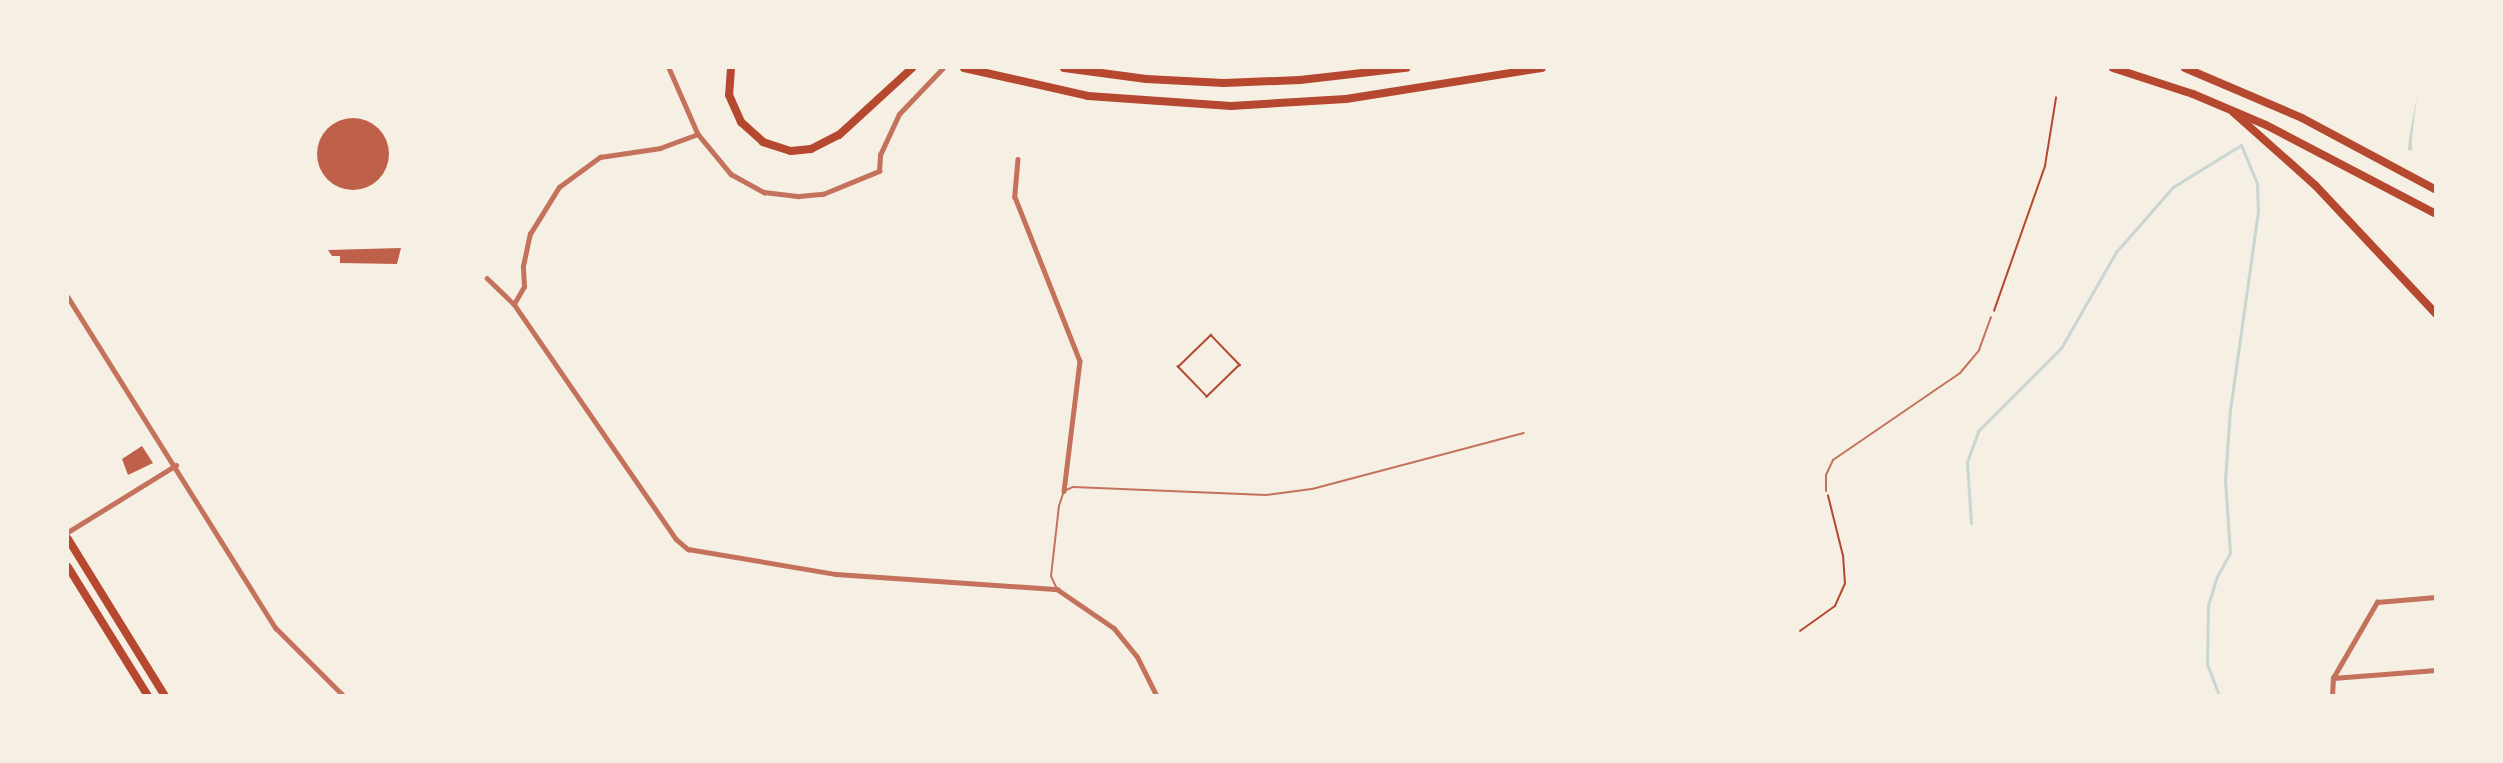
<!DOCTYPE html>
<style>
body{margin:0}
#map{position:relative;width:2503px;height:763px;overflow:hidden;background:#f6efe4;font-family:"Archivo Narrow",sans-serif}
div>[style]{position:absolute}
.water>*{inset:0;background:#c9d6d2}
.stream>*{height:3px;margin:-1.5px;padding:0 1.5px;transform-origin:1.5px;border-radius:1.5px;background:#c9d6d2}
.building>*{inset:0;background:#bf614a}
.round{border-radius:50%}
.path>*{height:1.5px;margin:-0.75px;padding:0 0.75px;transform-origin:0.75px;border-radius:0.75px;background:#b5482f}
.service>*{height:2px;margin:-1px;padding:0 1px;transform-origin:1px;border-radius:1px;background:#c5725c}
.minor>*{height:4.5px;margin:-2.25px;padding:0 2.25px;transform-origin:2.25px;border-radius:2.25px;background:#c5725c}
.primary>*{height:8px;margin:-4px;padding:0 4px;transform-origin:4px;border-radius:4px;background:#b5482f}
.motorway>*{height:8px;margin:-4px;padding:0 4px;transform-origin:4px;border-radius:4px;background:#b5482f}
span{translate:-50% -50%;white-space:nowrap;text-align:center;line-height:1.15;-webkit-text-stroke:4.5px #f6efe4;paint-order:stroke}
.frame{position:absolute;inset:0;border:69px solid #f6efe4;pointer-events:none}
</style>
<div id="map">
<div class="water">
<i style="clip-path:polygon(2417px 96px,2412px 138px,2412px 151px,2408px 150px,2409px 137px)"></i>
</div>
<div class="stream">
<i style="left:1971px;top:523px;width:61px;rotate:-93.8deg"></i>
<i style="left:1967px;top:462px;width:33px;rotate:-70deg"></i>
<i style="left:1978px;top:431px;width:117px;rotate:-45deg"></i>
<i style="left:2061px;top:348px;width:111px;rotate:-60.2deg"></i>
<i style="left:2116px;top:252px;width:86px;rotate:-48.8deg"></i>
<i style="left:2173px;top:187px;width:80px;rotate:-31.7deg"></i>
<i style="left:2241px;top:145px;width:41px;rotate:67.2deg"></i>
<i style="left:2257px;top:183px;width:28px;rotate:88deg"></i>
<i style="left:2258px;top:211px;width:200px;rotate:98deg"></i>
<i style="left:2230px;top:409px;width:71px;rotate:94deg"></i>
<i style="left:2225px;top:480px;width:73px;rotate:86.1deg"></i>
<i style="left:2230px;top:553px;width:26px;rotate:119deg"></i>
<i style="left:2217px;top:576px;width:31px;rotate:107deg"></i>
<i style="left:2208px;top:606px;width:58px;rotate:91deg"></i>
<i style="left:2207px;top:664px;width:34px;rotate:69deg"></i>
</div>
<div class="building">
<i class="round" style="left:317px;top:118px;width:72px;height:72px"></i>
<i style="clip-path:polygon(401px 248px,397px 264px,340px 263px,340px 256px,332px 256px,328px 250px)"></i>
<i style="clip-path:polygon(142px 446px,153px 463px,128px 475px,122px 459px)"></i>
</div>
<div class="path">
<i style="left:1994px;top:311px;width:154px;rotate:-70.6deg"></i>
<i style="left:2045px;top:166px;width:69px;rotate:-80.8deg"></i>
<i style="left:1211px;top:335px;width:42px;rotate:46deg"></i>
<i style="left:1240px;top:365px;width:46px;rotate:135.9deg"></i>
<i style="left:1207px;top:397px;width:42px;rotate:-134deg"></i>
<i style="left:1178px;top:367px;width:46px;rotate:-44.1deg"></i>
<i style="left:1800px;top:631px;width:43px;rotate:-35.5deg"></i>
<i style="left:1835px;top:606px;width:24px;rotate:-66deg"></i>
<i style="left:1845px;top:584px;width:28px;rotate:-94deg"></i>
<i style="left:1843px;top:556px;width:62px;rotate:-104deg"></i>
</div>
<div class="service">
<i style="left:1826px;top:491px;width:16px;rotate:-90deg"></i>
<i style="left:1826px;top:475px;width:17px;rotate:-65deg"></i>
<i style="left:1833px;top:460px;width:154px;rotate:-34.4deg"></i>
<i style="left:1960px;top:373px;width:30px;rotate:-50deg"></i>
<i style="left:1979px;top:350px;width:35px;rotate:-70deg"></i>
<i style="left:1057px;top:589px;width:14px;rotate:-115deg"></i>
<i style="left:1051px;top:576px;width:70px;rotate:-83.5deg"></i>
<i style="left:1059px;top:506px;width:16px;rotate:-72deg"></i>
<i style="left:1064px;top:491px;width:10px;rotate:-24deg"></i>
<i style="left:1073px;top:487px;width:193px;rotate:2.4deg"></i>
<i style="left:1266px;top:495px;width:46px;rotate:-7.4deg"></i>
<i style="left:1312px;top:489px;width:219px;rotate:-14.8deg"></i>
</div>
<div class="minor">
<i style="left:669px;top:68px;width:72px;rotate:66.3deg"></i>
<i style="left:698px;top:134px;width:52px;rotate:50.5deg"></i>
<i style="left:731px;top:174px;width:38px;rotate:29deg"></i>
<i style="left:764px;top:192px;width:35px;rotate:7deg"></i>
<i style="left:799px;top:196px;width:24px;rotate:-5deg"></i>
<i style="left:823px;top:194px;width:61px;rotate:-22.3deg"></i>
<i style="left:879px;top:171px;width:16px;rotate:-86deg"></i>
<i style="left:880px;top:155px;width:45px;rotate:-65.1deg"></i>
<i style="left:899px;top:114px;width:64px;rotate:-46.3deg"></i>
<i style="left:1018px;top:159px;width:38px;rotate:95deg"></i>
<i style="left:1015px;top:197px;width:176px;rotate:68.4deg"></i>
<i style="left:1080px;top:361px;width:131px;rotate:97deg"></i>
<i style="left:487px;top:278px;width:37px;rotate:44deg"></i>
<i style="left:514px;top:304px;width:285px;rotate:55.4deg"></i>
<i style="left:676px;top:539px;width:16px;rotate:40deg"></i>
<i style="left:688px;top:549px;width:150px;rotate:9.6deg"></i>
<i style="left:836px;top:574px;width:222px;rotate:3.9deg"></i>
<i style="left:1057px;top:589px;width:69px;rotate:34.4deg"></i>
<i style="left:1114px;top:628px;width:36px;rotate:51deg"></i>
<i style="left:1137px;top:656px;width:45px;rotate:63.4deg"></i>
<i style="left:68px;top:297px;width:391px;rotate:57.9deg"></i>
<i style="left:276px;top:628px;width:96px;rotate:45deg"></i>
<i style="left:514px;top:304px;width:20px;rotate:-60deg"></i>
<i style="left:524px;top:287px;width:21px;rotate:-93deg"></i>
<i style="left:523px;top:266px;width:33px;rotate:-78deg"></i>
<i style="left:530px;top:234px;width:55px;rotate:-58.3deg"></i>
<i style="left:559px;top:187px;width:51px;rotate:-36.2deg"></i>
<i style="left:600px;top:157px;width:61px;rotate:-8.5deg"></i>
<i style="left:660px;top:148px;width:40px;rotate:-20.2deg"></i>
<i style="left:68px;top:532px;width:127px;rotate:-31.8deg"></i>
<i style="left:2333px;top:678px;width:103px;rotate:-4.4deg"></i>
<i style="left:2332px;top:696px;width:18px;rotate:-87deg"></i>
<i style="left:2333px;top:678px;width:88px;rotate:-59.9deg"></i>
<i style="left:2377px;top:602px;width:59px;rotate:-4.8deg"></i>
</div>
<div class="primary">
<i style="left:68px;top:539px;width:185px;rotate:58.3deg"></i>
<i style="left:68px;top:567px;width:152px;rotate:58.2deg"></i>
</div>
<div class="motorway">
<i style="left:731px;top:68px;width:27px;rotate:94deg"></i>
<i style="left:729px;top:95px;width:30px;rotate:66deg"></i>
<i style="left:741px;top:122px;width:30px;rotate:42deg"></i>
<i style="left:763px;top:142px;width:29px;rotate:18deg"></i>
<i style="left:791px;top:151px;width:20px;rotate:-6deg"></i>
<i style="left:811px;top:149px;width:31px;rotate:-27deg"></i>
<i style="left:839px;top:135px;width:99px;rotate:-42.5deg"></i>
<i style="left:964px;top:68px;width:127px;rotate:12.7deg"></i>
<i style="left:1088px;top:96px;width:143px;rotate:4deg"></i>
<i style="left:1231px;top:106px;width:115px;rotate:-3.5deg"></i>
<i style="left:1346px;top:99px;width:198px;rotate:-9deg"></i>
<i style="left:1064px;top:68px;width:83px;rotate:7.6deg"></i>
<i style="left:1146px;top:79px;width:78px;rotate:2.9deg"></i>
<i style="left:1224px;top:83px;width:76px;rotate:-2.3deg"></i>
<i style="left:1300px;top:80px;width:107px;rotate:-6.5deg"></i>
<i style="left:2113px;top:68px;width:84px;rotate:18deg"></i>
<i style="left:2193px;top:94px;width:79px;rotate:23deg"></i>
<i style="left:2266px;top:125px;width:192px;rotate:27.6deg"></i>
<i style="left:2185px;top:68px;width:127px;rotate:23.1deg"></i>
<i style="left:2302px;top:118px;width:152px;rotate:28.2deg"></i>
<i style="left:2233px;top:112px;width:110px;rotate:41.7deg"></i>
<i style="left:2315px;top:185px;width:177px;rotate:46.8deg"></i>
</div>
<div class="frame"></div>
</div>
